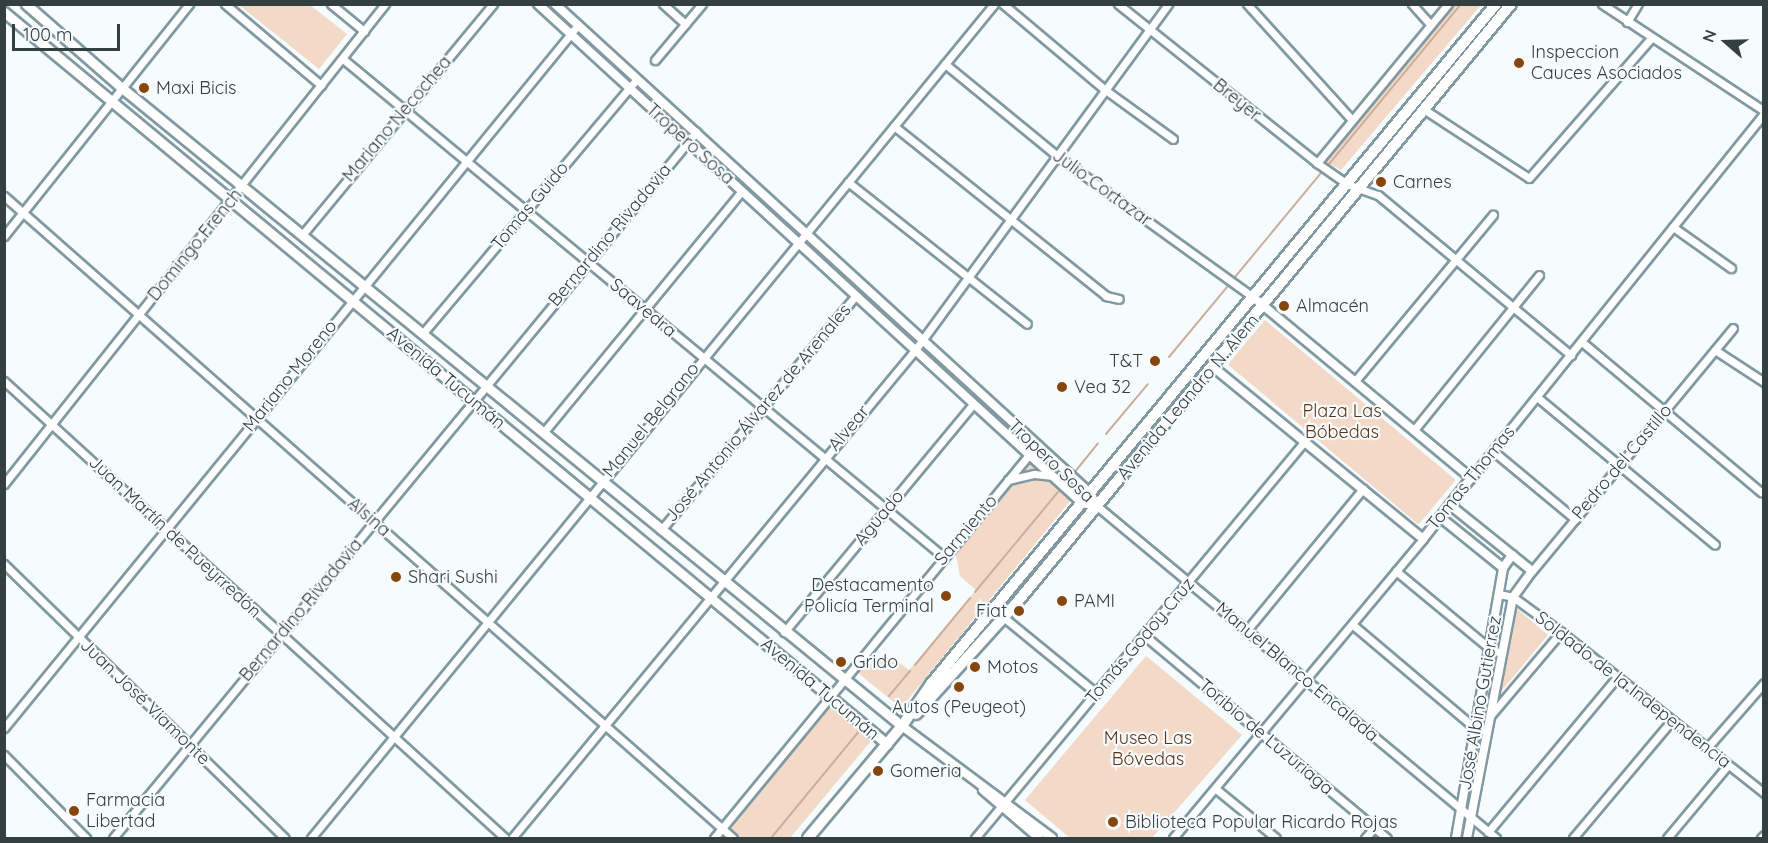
<!DOCTYPE html>
<meta charset="utf-8">
<style>
body{margin:0}
#map{position:relative;width:1768px;height:843px;overflow:hidden;background:#f6fbfd;font-family:Quicksand,sans-serif}
div>[style]{position:absolute}
.green>*{inset:0;background:#f3d9c7;transform-origin:0 0}
.stream>*{height:2px;margin:-1px;padding:0 1px;transform-origin:1px;border-radius:1px;background:#cbaf9d}
.roads{filter:drop-shadow(2px 0 #8199a1) drop-shadow(-2px 0 #8199a1) drop-shadow(0 2px #8199a1) drop-shadow(0 -2px #8199a1)}
.minor>*{height:7px;margin:-3.5px;padding:0 3.5px;transform-origin:3.5px;border-radius:3.5px;background:#fff}
.tertiary>*{height:8px;margin:-4px;padding:0 4px;transform-origin:4px;border-radius:4px;background:#fff}
.secondary>*{height:9px;margin:-4.5px;padding:0 4.5px;transform-origin:4.5px;border-radius:4.5px;background:#fff}
.primary>*{height:10px;margin:-5px;padding:0 5px;transform-origin:5px;border-radius:5px;background:#fff}
.dots>*{width:16px;height:16px;translate:-50% -50%;box-sizing:border-box;border:3px solid #f6fbfd;border-radius:50%}
span{translate:-50% -50%;white-space:nowrap;text-align:center;line-height:1.15;-webkit-text-stroke:4.5px #f6fbfd;paint-order:stroke}
.poi-label{font-size:18px;color:#343f42}
.left{translate:0 -50%;text-align:left}
.right{translate:-100% -50%;text-align:right}
.street-label{font-size:18px;color:#343f42}
.park-label{font-size:18px;color:#5c3516}
.frame{position:absolute;inset:0;border:6px solid #343f42;pointer-events:none}
.north{position:absolute;left:1696px;top:12px;width:60px;height:60px;-webkit-text-stroke:4px #f6fbfd;paint-order:stroke;rotate:290deg;font-size:16px;font-weight:700;line-height:24px;text-align:center;color:#343f42}
.north::after{content:'';display:block;margin:auto;width:21px;height:27px;background:#343f42;clip-path:polygon(50% 0,100% 100%,50% 72%,0 100%)}
.scale{position:absolute;left:12px;top:24px;width:108px;height:27px;box-sizing:border-box;border:3px solid #343f42;border-top:0;padding-left:8px;font-size:18px;line-height:21px;white-space:nowrap;color:#343f42;-webkit-text-stroke:4px #f6fbfd;paint-order:stroke}
</style>
<div id="map">
<div class="green">
<i style="clip-path:polygon(239px 5px,310px 5px,347px 34px,319px 69px)"></i>
<i style="clip-path:polygon(1451px 5px,1481px 5px,1341px 170px,1324px 161px)"></i>
<i style="left:1265px;top:320px;width:249px;height:58px;rotate:40deg"></i>
<i style="clip-path:polygon(1030px 463px,1071px 500px,901px 708px,857px 672px,861px 667px,892px 657px,909px 670px,976px 590px,960px 576px,955px 550px)"></i>
<i style="clip-path:polygon(1516px 608px,1548px 635px,1500px 693px)"></i>
<i style="clip-path:polygon(1146px 656px,1242px 735px,1152px 838px,1070px 838px,1025px 800px)"></i>
<i style="clip-path:polygon(830px 707px,871px 741px,790px 838px,720px 838px)"></i>
</div>
<div class="stream">
<i style="left:1329px;top:164px;width:207px;rotate:-50.5deg"></i>
<i style="left:1235px;top:277px;width:135px;rotate:-50.4deg"></i>
<i style="left:1169px;top:357px;width:92px;rotate:-50.3deg"></i>
<i style="left:1106px;top:434px;width:65px;rotate:-50deg"></i>
<i style="left:1074px;top:473px;width:38px;rotate:-51deg"></i>
<i style="left:975px;top:592px;width:130px;rotate:-50.3deg"></i>
<i style="left:915px;top:665px;width:87px;rotate:-50.6deg"></i>
<i style="left:889px;top:696px;width:33px;rotate:-50deg"></i>
<i style="left:771px;top:838px;width:141px;rotate:-50.5deg"></i>
</div>
<div class="roads">
<div class="minor">
<i style="left:225px;top:4px;width:126px;rotate:40.2deg"></i>
<i style="left:331px;top:4px;width:43px;rotate:39.3deg"></i>
<i style="left:663px;top:4px;width:30px;rotate:42deg"></i>
<i style="left:1003px;top:4px;width:132px;rotate:40.1deg"></i>
<i style="left:1104px;top:89px;width:85px;rotate:35.9deg"></i>
<i style="left:1118px;top:4px;width:255px;rotate:38.6deg"></i>
<i style="left:1317px;top:163px;width:37px;rotate:35deg"></i>
<i style="left:1347px;top:184px;width:33px;rotate:20deg"></i>
<i style="left:1378px;top:195px;width:251px;rotate:39.7deg"></i>
<i style="left:1247px;top:4px;width:156px;rotate:47.8deg"></i>
<i style="left:1412px;top:4px;width:28px;rotate:48deg"></i>
<i style="left:1602px;top:4px;width:194px;rotate:33.4deg"></i>
<i style="left:1627px;top:22px;width:21px;rotate:-59deg"></i>
<i style="left:343px;top:59px;width:781px;rotate:39.65deg"></i>
<i style="left:655px;top:60px;width:73px;rotate:-50deg"></i>
<i style="left:945px;top:64px;width:144px;rotate:39.3deg"></i>
<i style="left:1056px;top:155px;width:243px;rotate:35.8deg"></i>
<i style="left:1425px;top:110px;width:124px;rotate:33.2deg"></i>
<i style="left:1529px;top:178px;width:186px;rotate:-48.9deg"></i>
<i style="left:894px;top:126px;width:272px;rotate:38.7deg"></i>
<i style="left:1106px;top:296px;width:13px;rotate:13deg"></i>
<i style="left:1317px;top:163px;width:206px;rotate:-50.5deg"></i>
<i style="left:848px;top:182px;width:228px;rotate:38.4deg"></i>
<i style="left:4px;top:196px;width:971px;rotate:41.37deg"></i>
<i style="left:1673px;top:227px;width:71px;rotate:35.3deg"></i>
<i style="left:302px;top:235px;width:300px;rotate:-50.4deg"></i>
<i style="left:4px;top:236px;width:297px;rotate:-51.4deg"></i>
<i style="left:423px;top:333px;width:332px;rotate:-49.9deg"></i>
<i style="left:1582px;top:342px;width:234px;rotate:40deg"></i>
<i style="left:1715px;top:350px;width:59px;rotate:33.1deg"></i>
<i style="left:4px;top:381px;width:678px;rotate:42.37deg"></i>
<i style="left:1355px;top:381px;width:216px;rotate:-50.3deg"></i>
<i style="left:1537px;top:397px;width:231px;rotate:39.7deg"></i>
<i style="left:1414px;top:430px;width:199px;rotate:-51.1deg"></i>
<i style="left:543px;top:433px;width:313px;rotate:-50.6deg"></i>
<i style="left:1493px;top:451px;width:107px;rotate:39.7deg"></i>
<i style="left:1471px;top:478px;width:468px;rotate:-51.2deg"></i>
<i style="left:1008px;top:480px;width:27px;rotate:-13deg"></i>
<i style="left:1034px;top:474px;width:19px;rotate:6deg"></i>
<i style="left:4px;top:484px;width:613px;rotate:-51.56deg"></i>
<i style="left:1097px;top:506px;width:519px;rotate:39.76deg"></i>
<i style="left:661px;top:530px;width:304px;rotate:-50.3deg"></i>
<i style="left:4px;top:564px;width:392px;rotate:44.3deg"></i>
<i style="left:1396px;top:571px;width:121px;rotate:39.6deg"></i>
<i style="left:1489px;top:648px;width:12px;rotate:24deg"></i>
<i style="left:1532px;top:571px;width:315px;rotate:-50.4deg"></i>
<i style="left:1499px;top:594px;width:14px;rotate:12deg"></i>
<i style="left:1513px;top:597px;width:59px;rotate:36.1deg"></i>
<i style="left:1561px;top:632px;width:259px;rotate:38.4deg"></i>
<i style="left:1002px;top:616px;width:122px;rotate:39.3deg"></i>
<i style="left:1353px;top:625px;width:161px;rotate:40.2deg"></i>
<i style="left:1476px;top:729px;width:10px;rotate:11deg"></i>
<i style="left:1247px;top:630px;width:183px;rotate:-50.6deg"></i>
<i style="left:784px;top:632px;width:296px;rotate:-50.3deg"></i>
<i style="left:1145px;top:636px;width:315px;rotate:39.9deg"></i>
<i style="left:1490px;top:716px;width:110px;rotate:-49.8deg"></i>
<i style="left:4px;top:728px;width:908px;rotate:-50.77deg"></i>
<i style="left:1707px;top:748px;width:86px;rotate:-48.8deg"></i>
<i style="left:4px;top:755px;width:117px;rotate:45.3deg"></i>
<i style="left:1216px;top:789px;width:77px;rotate:39.2deg"></i>
<i style="left:1488px;top:832px;width:202px;rotate:-50.2deg"></i>
<i style="left:113px;top:838px;width:916px;rotate:-50.45deg"></i>
<i style="left:311px;top:838px;width:1078px;rotate:-50.68deg"></i>
<i style="left:512px;top:838px;width:633px;rotate:-50.45deg"></i>
<i style="left:915px;top:350px;width:429px;rotate:-53.8deg"></i>
<i style="left:714px;top:838px;width:509px;rotate:-50.58deg"></i>
<i style="left:975px;top:838px;width:515px;rotate:-50.28deg"></i>
<i style="left:1173px;top:838px;width:390px;rotate:-50.1deg"></i>
<i style="left:1365px;top:838px;width:13px;rotate:-48deg"></i>
<i style="left:1573px;top:838px;width:154px;rotate:-50deg"></i>
<i style="left:1667px;top:838px;width:95px;rotate:-50.1deg"></i>
<i style="left:1761px;top:838px;width:4px;rotate:-45deg"></i>
</div>
<div class="tertiary">
<i style="left:538px;top:4px;width:738px;rotate:42.53deg"></i>
<i style="left:1082px;top:503px;width:15px;rotate:11deg"></i>
<i style="left:555px;top:4px;width:725px;rotate:42.43deg"></i>
<i style="left:1090px;top:493px;width:15px;rotate:62deg"></i>
<i style="left:1213px;top:367px;width:271px;rotate:39.3deg"></i>
<i style="left:1423px;top:539px;width:78px;rotate:-51.8deg"></i>
<i style="left:1471px;top:478px;width:283px;rotate:-140.3deg"></i>
<i style="left:1450px;top:505px;width:105px;rotate:38.8deg"></i>
<i style="left:1532px;top:571px;width:32px;rotate:126deg"></i>
<i style="left:1513px;top:597px;width:245px;rotate:100.8deg"></i>
<i style="left:1440px;top:517px;width:81px;rotate:39deg"></i>
<i style="left:902px;top:726px;width:187px;rotate:36.7deg"></i>
<i style="left:983px;top:790px;width:74px;rotate:40.6deg"></i>
<i style="left:1456px;top:838px;width:274px;rotate:-80.1deg"></i>
<i style="left:1503px;top:568px;width:16px;rotate:-55deg"></i>
</div>
<div class="secondary">
<i style="left:26px;top:4px;width:128px;rotate:41.2deg"></i>
<i style="left:122px;top:88px;width:1008px;rotate:39.28deg"></i>
<i style="left:4px;top:12px;width:1147px;rotate:39.66deg"></i>
</div>
<div class="primary">
<i style="left:916px;top:714px;width:146px;rotate:-47.8deg"></i>
<i style="left:1014px;top:606px;width:781px;rotate:-50.46deg"></i>
<i style="left:808px;top:838px;width:146px;rotate:-50deg"></i>
<i style="left:902px;top:726px;width:51px;rotate:-55.4deg"></i>
<i style="left:931px;top:684px;width:884px;rotate:-50.28deg"></i>
</div>
</div>
<div class="dots">
<i style="left:1519px;top:63px;background:#86460c"></i>
<i style="left:144px;top:88px;background:#86460c"></i>
<i style="left:1381px;top:182px;background:#86460c"></i>
<i style="left:1284px;top:306px;background:#86460c"></i>
<i style="left:1155px;top:361px;background:#86460c"></i>
<i style="left:1062px;top:387px;background:#86460c"></i>
<i style="left:396px;top:577px;background:#86460c"></i>
<i style="left:946px;top:596px;background:#86460c"></i>
<i style="left:1062px;top:601px;background:#86460c"></i>
<i style="left:1019px;top:611px;background:#86460c"></i>
<i style="left:841px;top:662px;background:#86460c"></i>
<i style="left:975px;top:667px;background:#86460c"></i>
<i style="left:959px;top:687px;background:#86460c"></i>
<i style="left:878px;top:771px;background:#86460c"></i>
<i style="left:74px;top:811px;background:#86460c"></i>
<i style="left:1113px;top:822px;background:#86460c"></i>
</div>
<div class="poi-label">
<span class="left" style="left:1531px;top:63px">Inspeccion<br>Cauces Asociados</span>
<span class="left" style="left:156px;top:88px">Maxi Bicis</span>
<span class="left" style="left:1393px;top:182px">Carnes</span>
<span class="left" style="left:1296px;top:306px">Almacén</span>
<span class="right" style="left:1143px;top:361px">T&amp;T</span>
<span class="left" style="left:1074px;top:387px">Vea 32</span>
<span class="left" style="left:408px;top:577px">Shari Sushi</span>
<span class="right" style="left:934px;top:596px">Destacamento<br>Policía Terminal</span>
<span class="left" style="left:1074px;top:601px">PAMI</span>
<span class="right" style="left:1007px;top:611px">Fiat</span>
<span class="left" style="left:853px;top:662px">Grido</span>
<span class="left" style="left:987px;top:667px">Motos</span>
<span style="left:959px;top:707px">Autos (Peugeot)</span>
<span class="left" style="left:890px;top:771px">Gomeria</span>
<span class="left" style="left:86px;top:811px">Farmacia<br>Libertad</span>
<span class="left" style="left:1125px;top:822px">Biblioteca Popular Ricardo Rojas</span>
</div>
<div class="street-label">
<span style="left:1237px;top:100px;rotate:39deg">Breyer</span>
<span style="left:397px;top:119px;rotate:-50deg">Mariano Necochea</span>
<span style="left:690px;top:144px;rotate:42deg">Tropero Sosa</span>
<span style="left:1102px;top:188px;rotate:36deg">Julio Cortazar</span>
<span style="left:530px;top:206px;rotate:-50deg">Tomas Guido</span>
<span style="left:610px;top:235px;rotate:-50deg">Bernardino Rivadavia</span>
<span style="left:195px;top:245px;rotate:-51deg">Domingo French</span>
<span style="left:643px;top:308px;rotate:40deg">Saavedra</span>
<span style="left:290px;top:376px;rotate:-51deg">Mariano Moreno</span>
<span style="left:446px;top:378px;rotate:40deg">Avenida Tucumán</span>
<span style="left:1188px;top:397px;rotate:-50deg">Avenida Leandro N. Alem</span>
<span style="left:758px;top:413px;rotate:-50deg">José Antonio Álvarez de Arenales</span>
<span style="left:651px;top:420px;rotate:-51deg">Manuel Belgrano</span>
<span style="left:849px;top:428px;rotate:-50deg">Alvear</span>
<span style="left:1051px;top:461px;rotate:44deg">Tropero Sosa</span>
<span style="left:1622px;top:462px;rotate:-50deg">Pedro del Castillo</span>
<span style="left:1471px;top:478px;rotate:-51deg">Tomas Thomas</span>
<span style="left:369px;top:517px;rotate:41deg">Alsina</span>
<span style="left:879px;top:518px;rotate:-50deg">Aguado</span>
<span style="left:966px;top:530px;rotate:-50deg">Sarmiento</span>
<span style="left:175px;top:537px;rotate:43deg">Juan Martín de Pueyrredón</span>
<span style="left:301px;top:610px;rotate:-50deg">Bernardino Rivadavia</span>
<span style="left:1140px;top:641px;rotate:-50deg">Tomás Godoy Cruz</span>
<span style="left:1297px;top:672px;rotate:40deg">Manuel Blanco Encalada</span>
<span style="left:820px;top:689px;rotate:40deg">Avenida Tucumán</span>
<span style="left:1633px;top:690px;rotate:38deg">Soldado de la Independencia</span>
<span style="left:145px;top:702px;rotate:44deg">Juan José Viamonte</span>
<span style="left:1480px;top:703px;rotate:-80deg">José Albino Gutierrez</span>
<span style="left:1266px;top:737px;rotate:40deg">Toribio de Luzuriaga</span>
</div>
<div class="park-label">
<span style="left:1342px;top:422px">Plaza Las<br>Bóbedas</span>
<span style="left:1148px;top:749px">Museo Las<br>Bóvedas</span>
</div>
<div class="frame"></div>
<div class="north">N</div>
<div class="scale">100 m</div>
</div>
